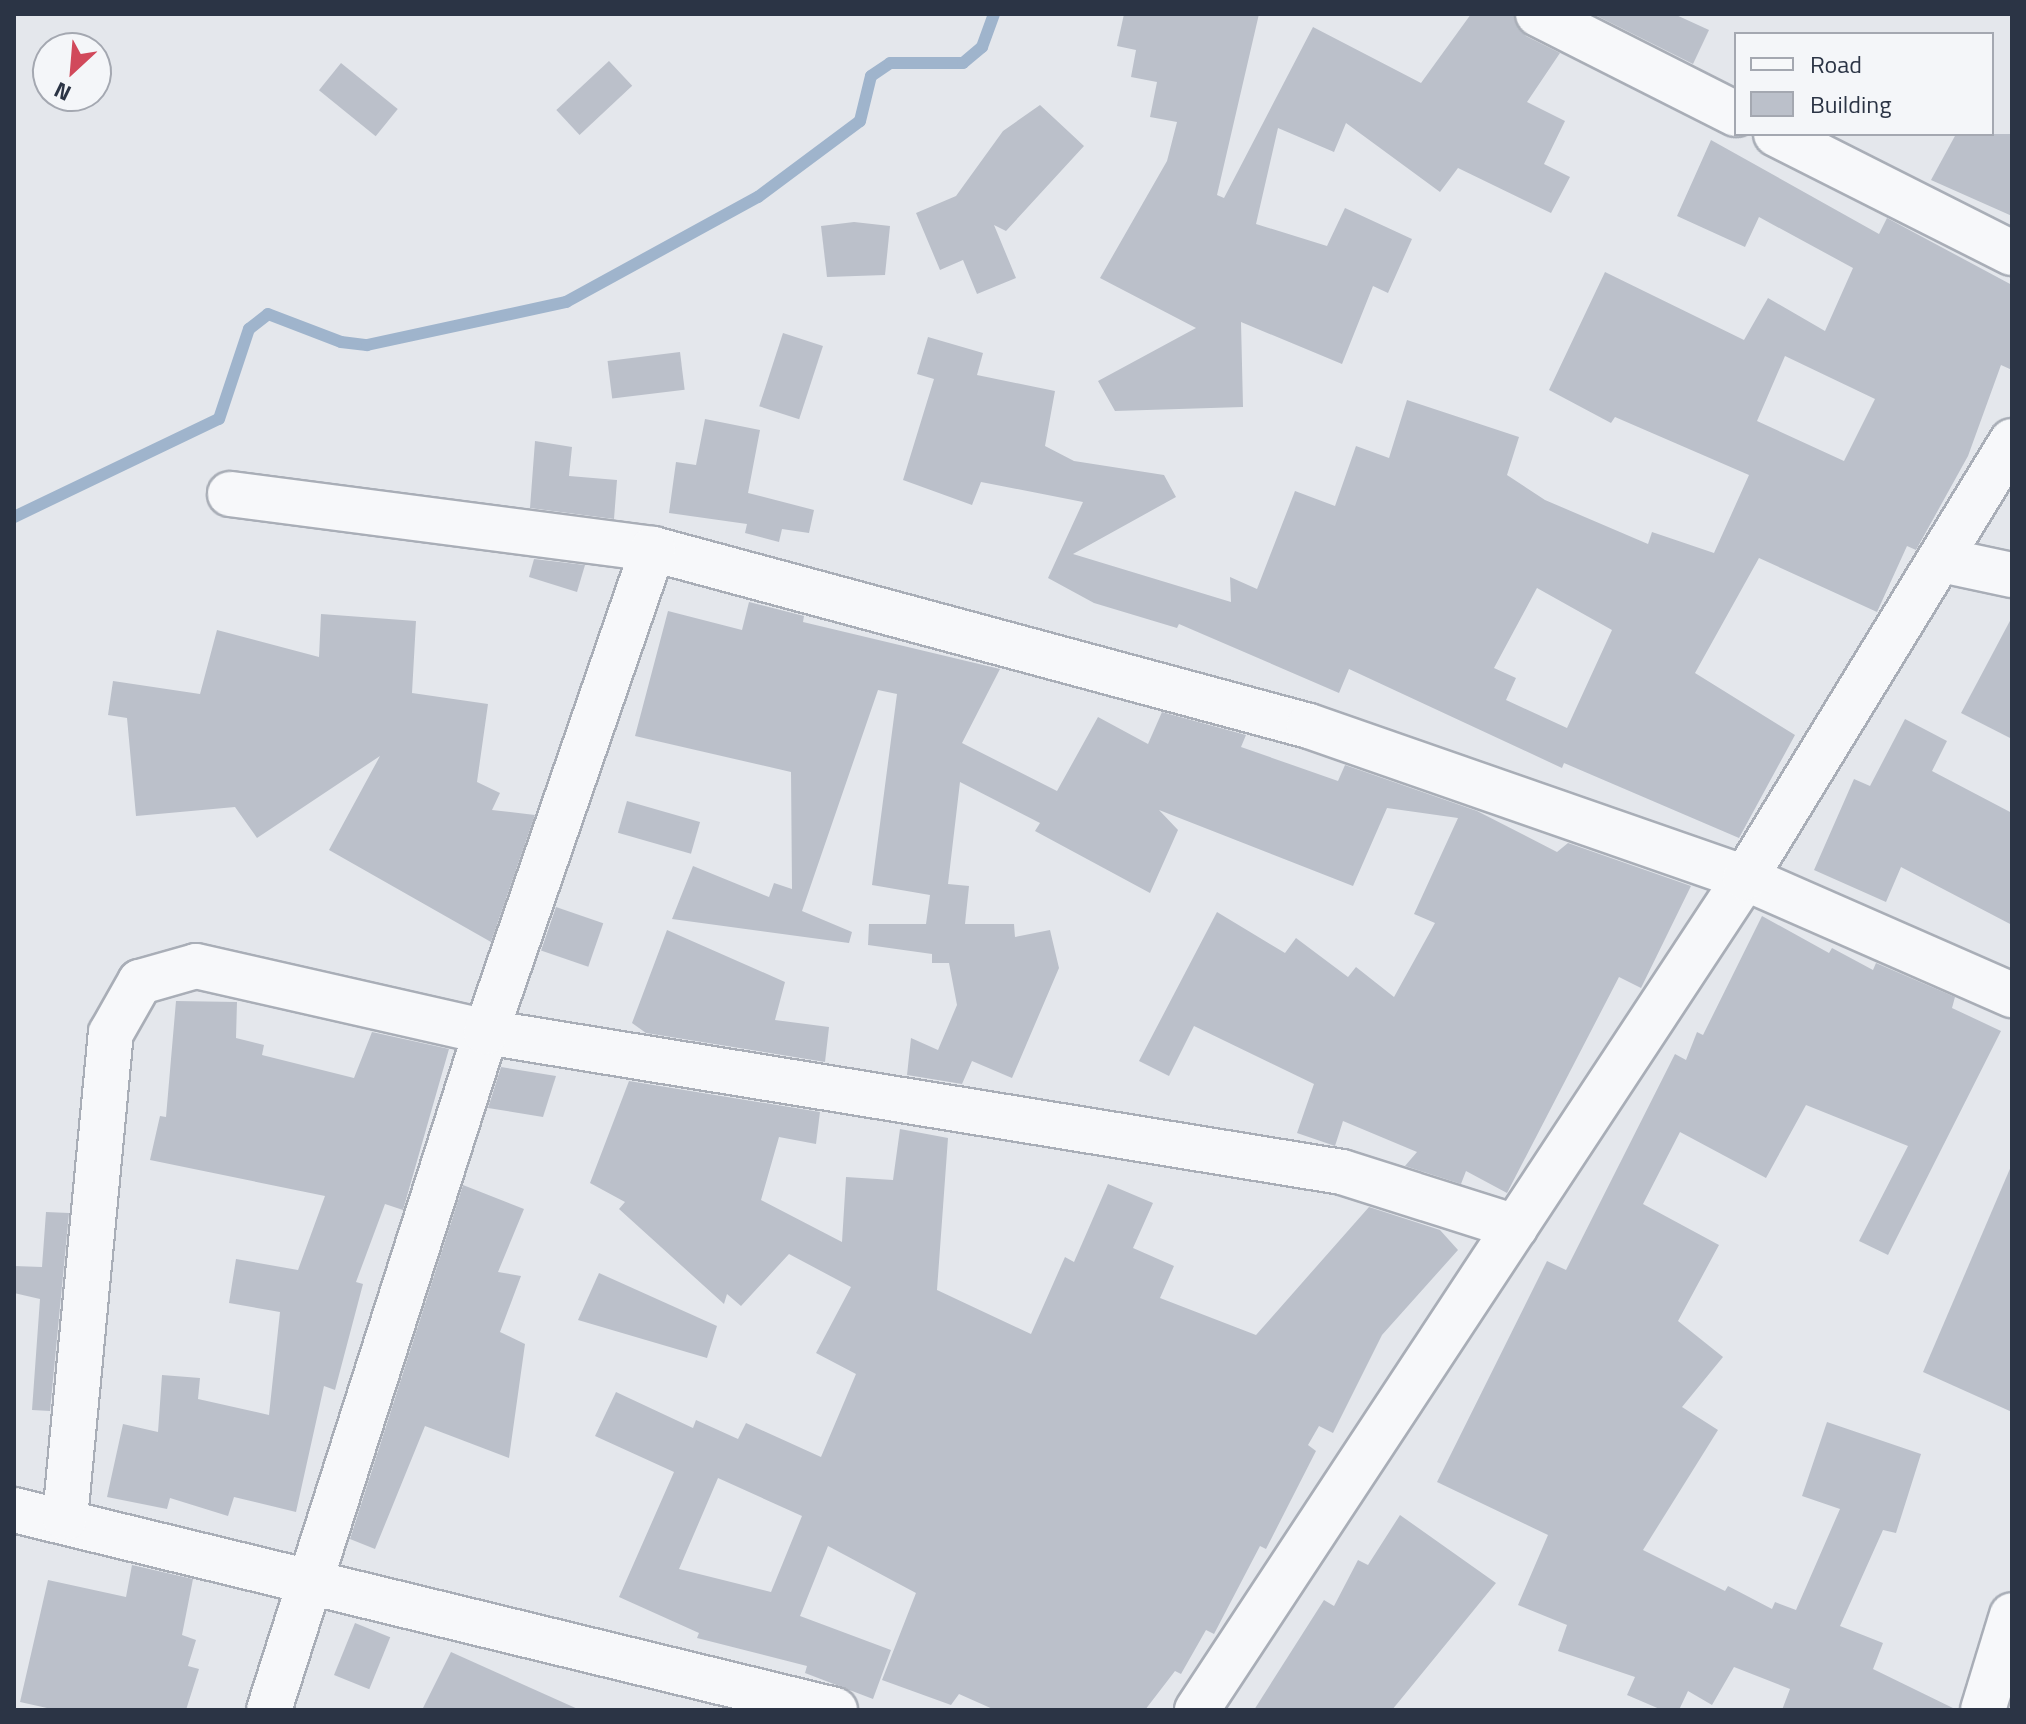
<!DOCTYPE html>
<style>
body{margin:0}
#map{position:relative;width:2026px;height:1724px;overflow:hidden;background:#e4e7ec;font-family:"Titillium Web",sans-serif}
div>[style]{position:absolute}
.stream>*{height:12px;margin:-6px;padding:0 6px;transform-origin:6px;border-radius:6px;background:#9fb4cc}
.building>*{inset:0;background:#bbc0ca;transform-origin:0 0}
.roads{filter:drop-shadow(2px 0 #a9aeb7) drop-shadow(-2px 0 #a9aeb7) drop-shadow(0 2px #a9aeb7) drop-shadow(0 -2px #a9aeb7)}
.street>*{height:44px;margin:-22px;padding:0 22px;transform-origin:22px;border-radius:22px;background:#f7f8fa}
span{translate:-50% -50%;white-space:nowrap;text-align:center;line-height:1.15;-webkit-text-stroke:6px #f4f6f9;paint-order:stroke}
.frame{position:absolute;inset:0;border:16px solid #2b3445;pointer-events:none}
.legend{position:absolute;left:1734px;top:32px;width:260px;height:104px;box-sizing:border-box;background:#f4f6f9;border:2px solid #a4a8b1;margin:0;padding:10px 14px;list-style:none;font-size:24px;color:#2b3445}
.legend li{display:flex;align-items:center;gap:16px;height:40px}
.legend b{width:40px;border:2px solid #a4a8b1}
.north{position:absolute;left:32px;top:32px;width:80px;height:80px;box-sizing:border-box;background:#f4f6f9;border:2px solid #a4a8b1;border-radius:50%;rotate:206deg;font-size:22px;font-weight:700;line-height:32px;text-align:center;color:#2b3445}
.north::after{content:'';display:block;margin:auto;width:28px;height:36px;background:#d1495b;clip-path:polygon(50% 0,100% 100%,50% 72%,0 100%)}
</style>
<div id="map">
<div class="stream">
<i style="left:14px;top:517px;width:227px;rotate:-25.6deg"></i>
<i style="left:219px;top:419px;width:95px;rotate:-71.6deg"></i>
<i style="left:249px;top:329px;width:24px;rotate:-38deg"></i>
<i style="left:268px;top:314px;width:78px;rotate:21deg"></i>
<i style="left:341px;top:342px;width:26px;rotate:7deg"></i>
<i style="left:367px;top:345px;width:204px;rotate:-12.2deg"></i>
<i style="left:566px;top:302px;width:219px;rotate:-28.7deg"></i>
<i style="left:758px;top:197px;width:127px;rotate:-36.7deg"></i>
<i style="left:860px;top:121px;width:46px;rotate:-76.3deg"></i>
<i style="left:871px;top:76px;width:23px;rotate:-34deg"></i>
<i style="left:890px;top:63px;width:73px"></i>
<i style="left:963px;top:63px;width:25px;rotate:-40deg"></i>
<i style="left:982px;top:47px;width:35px;rotate:-70deg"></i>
</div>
<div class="building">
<i style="clip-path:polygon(1124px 14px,1259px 14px,1217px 195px,1224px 198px,1313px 27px,1421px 83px,1471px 14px,1513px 14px,1526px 36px,1560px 53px,1527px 102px,1565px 121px,1544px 164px,1570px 177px,1551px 213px,1458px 168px,1440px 192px,1346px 123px,1334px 152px,1278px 128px,1256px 224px,1327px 246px,1345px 208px,1412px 239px,1388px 293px,1373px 286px,1342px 364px,1241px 322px,1243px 407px,1115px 411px,1098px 381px,1196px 328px,1100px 278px,1167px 161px,1177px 122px,1150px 117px,1157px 82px,1131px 77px,1136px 50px,1117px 46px)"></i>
<i style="clip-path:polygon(1593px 14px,1674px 14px,1709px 30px,1693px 64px)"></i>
<i style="left:609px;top:61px;width:34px;height:72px;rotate:47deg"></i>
<i style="left:341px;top:63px;width:73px;height:35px;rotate:39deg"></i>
<i style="clip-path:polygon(1040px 105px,1084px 146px,1006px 231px,994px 225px,1016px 278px,977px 294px,963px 260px,940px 270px,916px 213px,956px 196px,1003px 131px)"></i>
<i style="clip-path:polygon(1956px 134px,2012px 134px,2012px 216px,1931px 180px)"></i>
<i style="clip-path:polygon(evenodd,1711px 140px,1879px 234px,1887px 218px,2012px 285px,2012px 370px,2001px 365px,1968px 456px,1916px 550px,1907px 546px,1877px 612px,1759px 558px,1695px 673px,1795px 735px,1739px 838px,1564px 763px,1562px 768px,1349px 669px,1339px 693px,1179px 624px,1177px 628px,1094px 603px,1048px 578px,1083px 502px,981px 482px,972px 505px,903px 480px,934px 379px,917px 374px,928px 337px,983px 353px,977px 375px,1055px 391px,1045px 446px,1074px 461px,1164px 475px,1176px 497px,1073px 554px,1231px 602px,1230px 577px,1257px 589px,1295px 491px,1335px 506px,1356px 446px,1389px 458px,1407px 400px,1519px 437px,1507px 475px,1545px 500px,1648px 544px,1652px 532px,1714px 553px,1749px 475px,1615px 417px,1611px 423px,1549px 390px,1605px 272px,1744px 340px,1768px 298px,1825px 331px,1853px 268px,1759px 217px,1745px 247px,1677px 216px,1711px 140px,1785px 356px,1875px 399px,1844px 461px,1757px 421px,1785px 356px,1711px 140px,1537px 588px,1612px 630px,1567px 728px,1506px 700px,1516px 678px,1494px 668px,1537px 588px)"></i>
<i style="clip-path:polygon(854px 222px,890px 226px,885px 275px,827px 277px,821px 226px)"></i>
<i style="left:783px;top:333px;width:42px;height:77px;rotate:18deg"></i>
<i style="left:680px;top:352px;width:38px;height:73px;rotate:83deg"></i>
<i style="clip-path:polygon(705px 419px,760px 430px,748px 493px,814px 510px,809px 533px,782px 529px,779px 542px,745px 533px,747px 524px,669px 513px,676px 462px,696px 465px)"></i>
<i style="clip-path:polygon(535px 441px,572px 447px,569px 476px,617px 480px,614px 519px,530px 508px)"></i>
<i style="clip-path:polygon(534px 559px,585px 565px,577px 592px,529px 577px)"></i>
<i style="clip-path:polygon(749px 602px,804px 616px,803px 622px,1000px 669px,962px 743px,1057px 791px,1098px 717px,1148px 744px,1162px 712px,1246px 735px,1241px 747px,1338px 781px,1345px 765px,1477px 811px,1557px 852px,1568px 843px,1691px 886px,1641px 988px,1619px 977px,1507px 1193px,1466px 1171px,1461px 1184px,1405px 1166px,1417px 1152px,1343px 1121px,1335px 1146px,1297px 1133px,1314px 1084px,1194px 1026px,1169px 1076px,1139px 1061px,1217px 912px,1285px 953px,1296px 938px,1348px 977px,1356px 967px,1394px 997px,1435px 923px,1414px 914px,1458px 818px,1387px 808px,1353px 886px,1159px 810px,1178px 830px,1150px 893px,1035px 831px,1040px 823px,960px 782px,948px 884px,969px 886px,965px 924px,1014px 924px,1015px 937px,1050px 930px,1059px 968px,1012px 1078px,972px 1061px,962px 1084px,907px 1075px,911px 1038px,938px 1050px,957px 1005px,949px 963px,932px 963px,932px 954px,868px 945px,869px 924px,926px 924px,930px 895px,872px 885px,897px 694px,878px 690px,802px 911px,852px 932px,849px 943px,672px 919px,693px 866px,769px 897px,774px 883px,792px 889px,791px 772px,635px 736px,668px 611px,742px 630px)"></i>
<i style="clip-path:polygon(321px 614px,416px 621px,412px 693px,488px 704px,477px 782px,500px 793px,492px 810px,535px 815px,491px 942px,329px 850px,380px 756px,257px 838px,235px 807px,136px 816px,127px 718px,108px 715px,113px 681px,200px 694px,217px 630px,319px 657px)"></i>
<i style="clip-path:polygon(2012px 617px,2012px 739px,1961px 713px)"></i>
<i style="clip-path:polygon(1905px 719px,1947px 741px,1932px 771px,2012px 813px,2012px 925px,1901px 867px,1886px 902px,1814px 870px,1854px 779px,1870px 786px)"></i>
<i style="left:627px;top:801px;width:76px;height:33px;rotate:16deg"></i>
<i style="left:556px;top:907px;width:50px;height:46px;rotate:19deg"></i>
<i style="clip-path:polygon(1762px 916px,1829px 953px,1832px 948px,1873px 970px,1876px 963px,1955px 997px,1952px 1008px,2001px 1031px,1888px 1255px,1859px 1241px,1908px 1146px,1806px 1105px,1766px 1178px,1680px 1132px,1643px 1204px,1719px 1245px,1678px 1321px,1723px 1357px,1682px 1407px,1718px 1430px,1643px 1550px,1725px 1591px,1728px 1586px,1772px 1609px,1775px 1602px,1796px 1610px,1840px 1509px,1802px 1496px,1827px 1422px,1921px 1454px,1896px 1533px,1883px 1530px,1840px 1626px,1883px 1643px,1873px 1669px,1957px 1710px,1782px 1710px,1790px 1689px,1734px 1667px,1712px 1705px,1688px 1691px,1679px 1710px,1662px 1710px,1627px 1695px,1635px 1677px,1558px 1651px,1567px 1625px,1518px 1605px,1548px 1535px,1437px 1482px,1547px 1261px,1566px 1270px,1675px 1054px,1686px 1060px,1697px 1032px,1703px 1035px)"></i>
<i style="clip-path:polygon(667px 930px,785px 982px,775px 1020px,829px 1027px,825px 1062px,646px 1033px,632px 1023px)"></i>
<i style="clip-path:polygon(176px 1001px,237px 1002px,236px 1038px,264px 1045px,262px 1055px,354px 1078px,372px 1032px,449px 1049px,403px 1210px,385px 1204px,356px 1282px,363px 1284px,335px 1390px,324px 1386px,296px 1512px,234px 1497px,228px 1516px,170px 1498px,167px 1509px,107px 1497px,123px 1424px,158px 1432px,162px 1375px,200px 1378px,198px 1399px,269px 1415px,280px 1312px,229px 1303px,236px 1259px,298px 1270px,325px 1196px,150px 1160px,160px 1116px,166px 1117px)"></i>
<i style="clip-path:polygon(501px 1067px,556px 1076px,543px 1117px,488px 1108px)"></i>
<i style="clip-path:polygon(evenodd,629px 1081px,820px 1112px,816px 1144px,779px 1137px,761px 1200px,842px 1242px,846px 1177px,893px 1180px,900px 1129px,948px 1138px,937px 1290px,1031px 1334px,1065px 1257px,1074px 1262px,1108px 1184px,1153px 1203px,1133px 1248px,1174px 1266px,1160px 1298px,1256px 1335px,1369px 1207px,1440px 1230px,1458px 1250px,1382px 1335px,1333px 1433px,1319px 1426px,1308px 1445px,1316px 1451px,1266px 1549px,1260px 1546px,1214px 1634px,1206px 1630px,1181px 1674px,1175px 1671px,1145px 1710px,995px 1710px,959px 1694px,951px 1705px,882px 1680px,916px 1593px,828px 1546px,800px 1616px,891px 1650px,873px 1699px,805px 1673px,807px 1666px,697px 1638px,699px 1633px,619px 1597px,674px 1472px,595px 1436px,616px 1392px,693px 1428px,696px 1420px,738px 1439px,746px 1423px,821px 1457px,856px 1374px,816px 1353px,851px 1287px,789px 1254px,741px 1306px,727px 1294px,724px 1304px,619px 1209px,625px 1202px,590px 1183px,629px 1081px,718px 1478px,802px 1516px,771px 1592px,679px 1569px,718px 1478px)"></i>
<i style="clip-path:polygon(2012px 1164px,2012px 1412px,1923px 1372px)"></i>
<i style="clip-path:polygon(463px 1185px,524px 1209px,498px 1272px,521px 1276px,500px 1332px,525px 1344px,509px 1458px,425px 1426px,375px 1549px,350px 1539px)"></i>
<i style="clip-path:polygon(46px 1212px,69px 1213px,50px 1411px,32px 1410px,40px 1299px,14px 1293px,14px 1266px,42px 1267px)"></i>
<i style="clip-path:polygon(599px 1273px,717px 1326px,707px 1358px,578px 1320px)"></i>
<i style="clip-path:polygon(1400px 1515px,1496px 1583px,1392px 1710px,1254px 1710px,1324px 1600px,1334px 1606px,1358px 1560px,1368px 1565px)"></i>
<i style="clip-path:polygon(132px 1565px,193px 1579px,182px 1635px,196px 1640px,188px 1666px,199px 1669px,186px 1710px,56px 1710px,20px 1702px,48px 1580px,126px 1597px)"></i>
<i style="left:355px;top:1623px;width:38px;height:56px;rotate:22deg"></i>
<i style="clip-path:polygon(451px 1652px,580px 1710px,422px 1710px)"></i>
</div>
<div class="roads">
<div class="street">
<i style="left:1538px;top:14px;width:222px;rotate:26.8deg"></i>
<i style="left:1776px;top:134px;width:264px;rotate:26.8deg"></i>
<i style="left:230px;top:494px;width:427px;rotate:7.4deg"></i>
<i style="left:653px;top:549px;width:679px;rotate:15.1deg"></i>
<i style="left:1309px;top:726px;width:462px;rotate:19.2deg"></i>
<i style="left:1745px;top:878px;width:292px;rotate:23.7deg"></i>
<i style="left:1942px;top:560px;width:72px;rotate:12.1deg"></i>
<i style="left:14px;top:1510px;width:845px;rotate:13.69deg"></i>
<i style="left:65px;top:1518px;width:487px;rotate:-84.6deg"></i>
<i style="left:111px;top:1033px;width:59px;rotate:-60.4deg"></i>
<i style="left:140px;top:982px;width:58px;rotate:-15.9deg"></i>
<i style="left:196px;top:966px;width:297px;rotate:12.8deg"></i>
<i style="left:486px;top:1032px;width:867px;rotate:9.29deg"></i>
<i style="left:1342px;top:1172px;width:182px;rotate:17.6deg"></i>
<i style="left:269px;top:1710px;width:712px;rotate:-72.25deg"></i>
<i style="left:486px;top:1032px;width:511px;rotate:-70.93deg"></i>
<i style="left:1197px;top:1710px;width:996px;rotate:-56.63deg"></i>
<i style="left:1745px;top:878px;width:512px;rotate:-58.58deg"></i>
<i style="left:1983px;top:1710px;width:99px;rotate:-73deg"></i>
</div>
</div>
<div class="frame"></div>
<ul class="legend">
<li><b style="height:10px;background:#f7f8fa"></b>Road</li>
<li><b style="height:22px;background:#bbc0ca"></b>Building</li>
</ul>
<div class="north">N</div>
</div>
